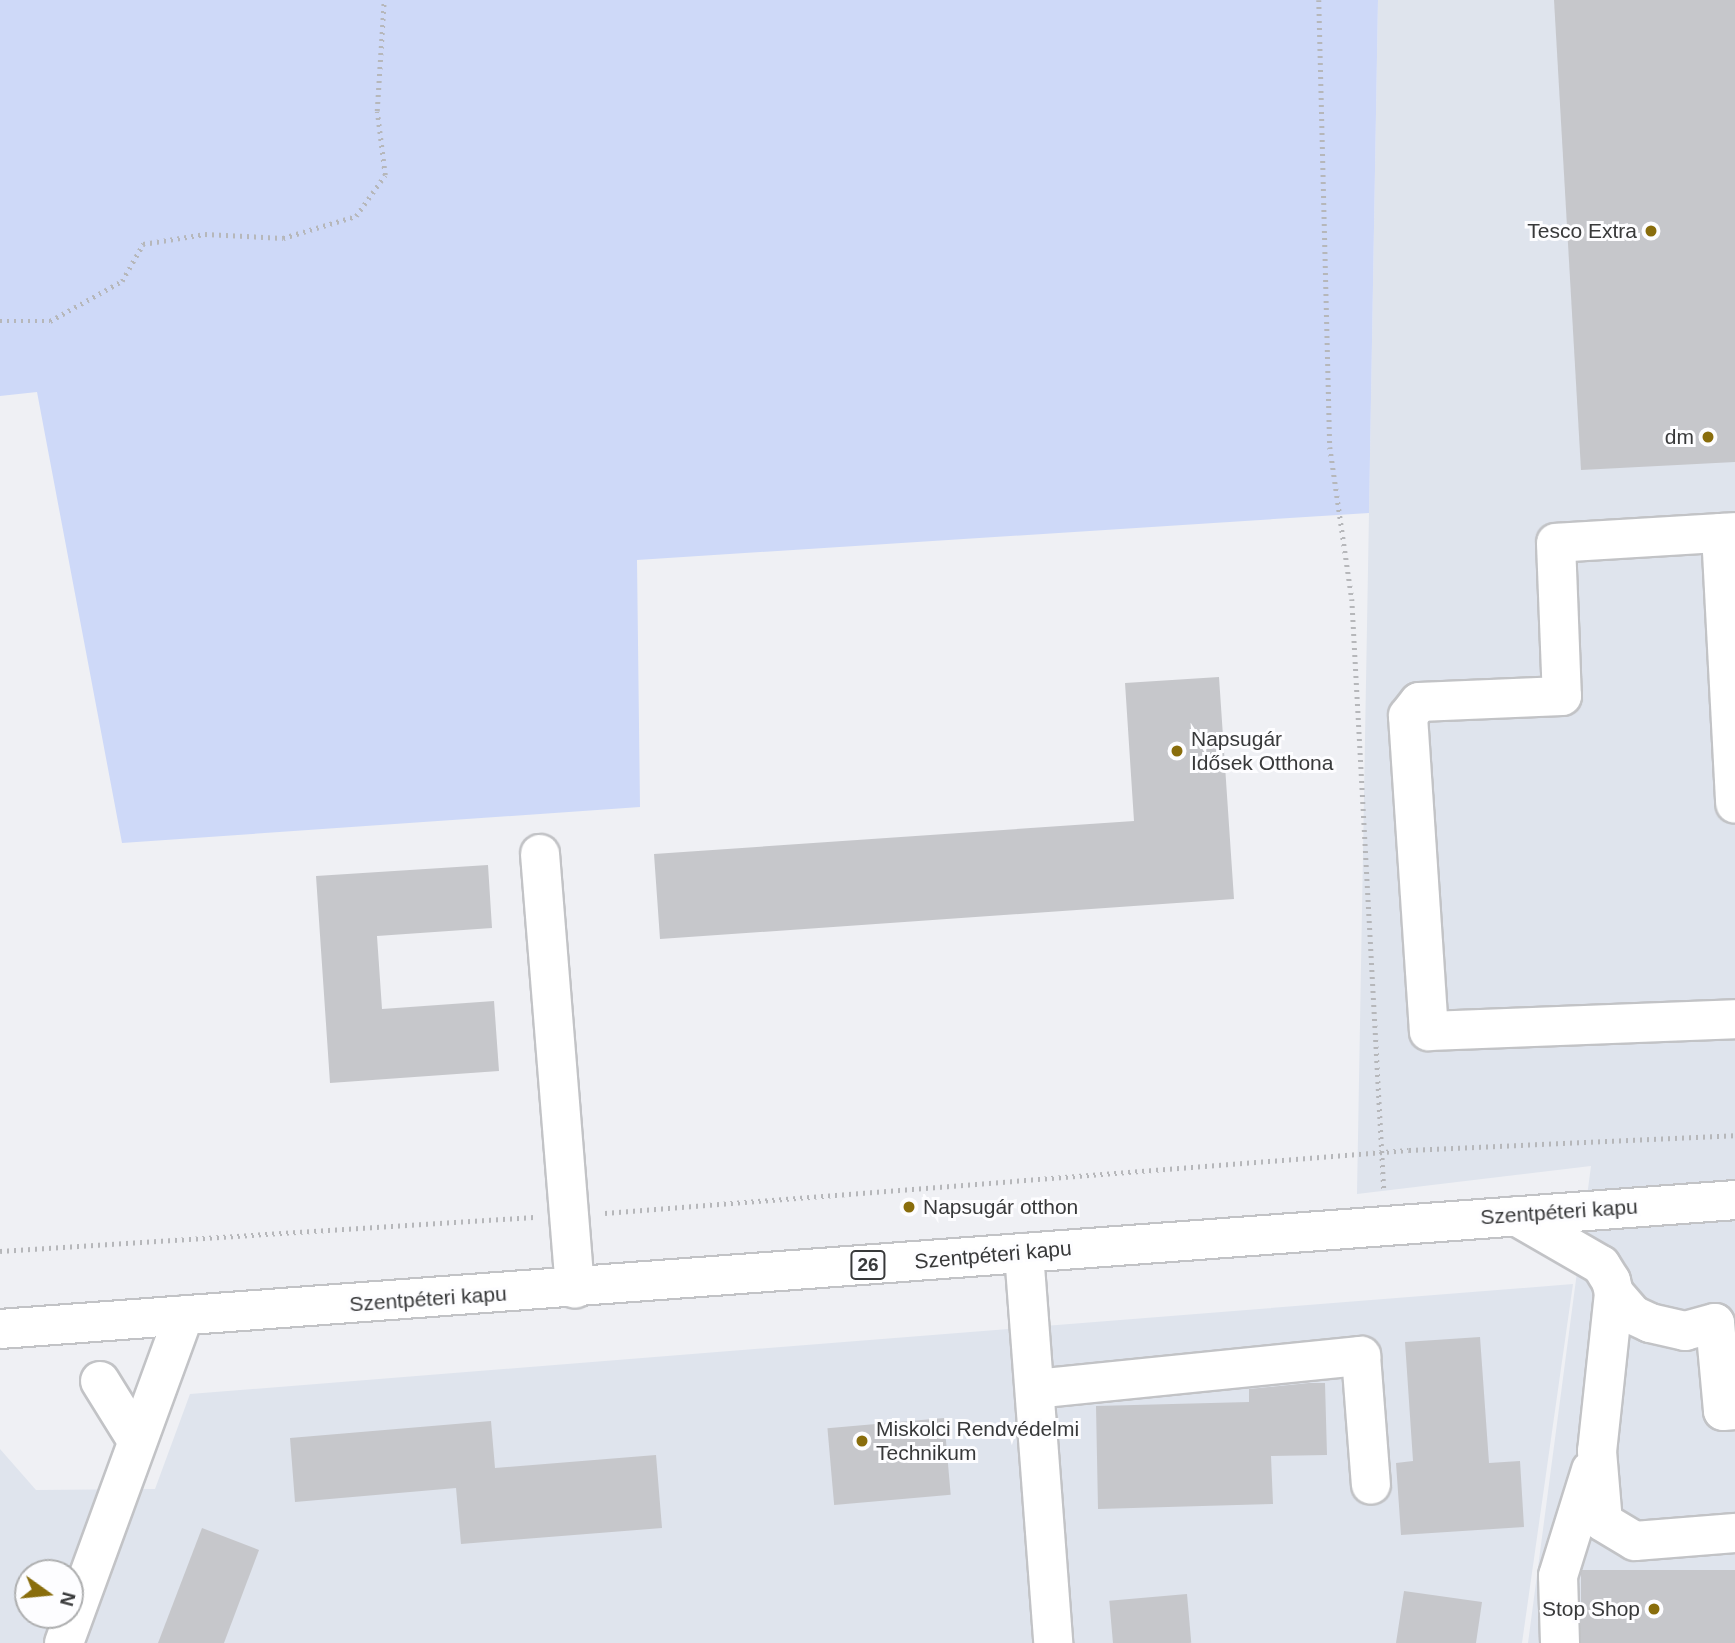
<!DOCTYPE html>
<meta charset="utf-8">
<style>
body{margin:0}
#map{position:relative;width:1735px;height:1643px;overflow:hidden;background:#eff0f4;font-family:Helvetica,sans-serif}
div>[style]{position:absolute}
.built>*{inset:0;background:#dfe4ed}
.green>*{inset:0;background:#ced9f8}
.building>*{inset:0;background:#c6c7cb;transform-origin:0 0}
.path>*{height:4.5px;margin-top:-2.25px;transform-origin:0;background:repeating-linear-gradient(90deg,#b6b7ba 0 2px,transparent 0 7px)}
.roads{filter:drop-shadow(2px 0 #c2c3c6) drop-shadow(-2px 0 #c2c3c6) drop-shadow(0 2px #c2c3c6) drop-shadow(0 -2px #c2c3c6)}
.minor>*{height:38px;margin:-19px;padding:0 19px;transform-origin:19px;border-radius:19px;background:#fff}
.major>*{height:38px;margin:-19px;padding:0 19px;transform-origin:19px;border-radius:19px;background:#fff}
.dots>*{width:19px;height:19px;translate:-50% -50%;box-sizing:border-box;border:4px solid #fdfdff;border-radius:50%}
span{translate:-50% -50%;white-space:nowrap;text-align:center;line-height:1.15;-webkit-text-stroke:6px #fdfdff;paint-order:stroke}
.shield-label span{padding:2px 5px;background:#fdfdff;border:2px solid;border-radius:5px;-webkit-text-stroke-width:0}
.shield-label{font-size:19px;color:#38393a;font-weight:700}
.poi-label{font-size:21px;color:#38393a}
.right{translate:-100% -50%;text-align:right}
.left{translate:0 -50%;text-align:left}
.street-label{font-size:21px;color:#38393a}
.north{position:absolute;left:14px;top:1559px;width:70px;height:70px;box-sizing:border-box;background:#fdfdff;border:2px solid #aeafb0;border-radius:50%;rotate:105deg;font-size:19px;font-weight:700;line-height:28px;text-align:center;color:#38393a}
.north::after{content:'';display:block;margin:auto;width:24px;height:32px;background:#896d0c;clip-path:polygon(50% 0,100% 100%,50% 72%,0 100%)}
</style>
<div id="map">
<div class="built">
<i style="clip-path:polygon(1378px 0,1735px 0,1735px 1643px,1528px 1643px,1591px 1166px,1357px 1194px)"></i>
<i style="clip-path:polygon(evenodd,1573px 1284px,1522px 1643px,0 1643px,0 1449px,36px 1490px,155px 1489px,190px 1394px,1573px 1284px,28px 1573px,70px 1573px,70px 1615px,28px 1615px,28px 1573px)"></i>
</div>
<div class="green">
<i style="clip-path:polygon(0 0,1378px 0,1369px 513px,637px 560px,640px 807px,122px 843px,37px 392px,0 396px)"></i>
</div>
<div class="building">
<i style="clip-path:polygon(1554px 0,1735px 0,1735px 462px,1581px 470px)"></i>
<i style="clip-path:polygon(1219px 677px,1234px 899px,660px 939px,654px 854px,1134px 821px,1125px 683px)"></i>
<i style="clip-path:polygon(488px 865px,492px 928px,377px 936px,382px 1009px,494px 1001px,499px 1071px,330px 1083px,316px 876px)"></i>
<i style="clip-path:polygon(1480px 1337px,1489px 1463px,1520px 1461px,1524px 1527px,1401px 1535px,1396px 1463px,1413px 1461px,1405px 1342px)"></i>
<i style="clip-path:polygon(1309px 1383px,1325px 1383px,1327px 1455px,1271px 1456px,1273px 1504px,1098px 1509px,1096px 1406px,1249px 1402px,1249px 1389px)"></i>
<i style="left:944px;top:1418px;width:77px;height:117px;rotate:85deg"></i>
<i style="clip-path:polygon(491px 1421px,495px 1468px,656px 1455px,662px 1528px,461px 1544px,456px 1488px,295px 1502px,290px 1438px)"></i>
<i style="clip-path:polygon(202px 1528px,259px 1550px,224px 1643px,158px 1643px)"></i>
<i style="left:1735px;top:1570px;width:73px;height:154px;rotate:90deg"></i>
<i style="clip-path:polygon(1404px 1591px,1482px 1602px,1476px 1643px,1396px 1643px)"></i>
<i style="left:1187px;top:1594px;width:49px;height:78px;rotate:85deg"></i>
</div>
<div class="path">
<i style="left:1319px;top:0;width:447px;rotate:88.6deg"></i>
<i style="left:1330px;top:447px;width:154px;rotate:81.8deg"></i>
<i style="left:1352px;top:599px;width:592px;rotate:86.9deg"></i>
<i style="left:0;top:321px;width:50px"></i>
<i style="left:50px;top:321px;width:82px;rotate:-29.1deg"></i>
<i style="left:122px;top:281px;width:43px;rotate:-60.4deg"></i>
<i style="left:143px;top:244px;width:63px;rotate:-9.2deg"></i>
<i style="left:205px;top:234px;width:78px;rotate:2.9deg"></i>
<i style="left:283px;top:238px;width:76px;rotate:-16.8deg"></i>
<i style="left:356px;top:216px;width:50px;rotate:-54.7deg"></i>
<i style="left:385px;top:175px;width:64px;rotate:-97.1deg"></i>
<i style="left:377px;top:111px;width:111px;rotate:-86.4deg"></i>
<i style="left:605px;top:1213px;width:806px;rotate:-4.48deg"></i>
<i style="left:1409px;top:1150px;width:326px;rotate:-2.6deg"></i>
<i style="left:0;top:1251px;width:535px;rotate:-3.64deg"></i>
</div>
<div class="roads">
<div class="minor">
<i style="left:1735px;top:532px;width:179px;rotate:176.5deg"></i>
<i style="left:1556px;top:543px;width:153px;rotate:87.8deg"></i>
<i style="left:1562px;top:696px;width:143px;rotate:177.6deg"></i>
<i style="left:1419px;top:702px;width:18px;rotate:128deg"></i>
<i style="left:1408px;top:716px;width:316px;rotate:86.2deg"></i>
<i style="left:1429px;top:1031px;width:306px;rotate:-2.2deg"></i>
<i style="left:1721px;top:533px;width:271px;rotate:87deg"></i>
<i style="left:540px;top:854px;width:436px;rotate:85.4deg"></i>
<i style="left:1516px;top:1216px;width:98px;rotate:30deg"></i>
<i style="left:1601px;top:1265px;width:19px;rotate:58deg"></i>
<i style="left:1611px;top:1281px;width:12px;rotate:76deg"></i>
<i style="left:1614px;top:1293px;width:159px;rotate:96.1deg"></i>
<i style="left:1597px;top:1451px;width:71px;rotate:85.2deg"></i>
<i style="left:1603px;top:1522px;width:37px;rotate:31deg"></i>
<i style="left:1635px;top:1541px;width:100px;rotate:-4.6deg"></i>
<i style="left:1024px;top:1253px;width:391px;rotate:85.7deg"></i>
<i style="left:1614px;top:1293px;width:29px;rotate:49deg"></i>
<i style="left:1633px;top:1315px;width:19px;rotate:25deg"></i>
<i style="left:1650px;top:1323px;width:36px;rotate:13deg"></i>
<i style="left:1685px;top:1331px;width:31px;rotate:-15deg"></i>
<i style="left:1715px;top:1323px;width:88px;rotate:84.8deg"></i>
<i style="left:1723px;top:1411px;width:12px;rotate:-5deg"></i>
<i style="left:100px;top:1381px;width:68px;rotate:58.2deg"></i>
<i style="left:1035px;top:1389px;width:328px;rotate:-5.8deg"></i>
<i style="left:1361px;top:1356px;width:129px;rotate:85.6deg"></i>
<i style="left:64px;top:1643px;width:349px;rotate:-69.9deg"></i>
<i style="left:1560px;top:1643px;width:67px;rotate:-91.7deg"></i>
<i style="left:1558px;top:1576px;width:111px;rotate:-72.7deg"></i>
</div>
<div class="major">
<i style="left:0;top:1329px;width:1740px;rotate:-4.25deg"></i>
</div>
</div>
<div class="dots">
<i style="left:1651px;top:231px;background:#896d0c"></i>
<i style="left:1708px;top:437px;background:#896d0c"></i>
<i style="left:1177px;top:751px;background:#896d0c"></i>
<i style="left:909px;top:1207px;background:#896d0c"></i>
<i style="left:862px;top:1441px;background:#896d0c"></i>
<i style="left:1654px;top:1609px;background:#896d0c"></i>
</div>
<div class="shield-label">
<span style="left:868px;top:1265px">26</span>
</div>
<div class="poi-label">
<span class="right" style="left:1637px;top:231px">Tesco Extra</span>
<span class="right" style="left:1694px;top:437px">dm</span>
<span class="left" style="left:1191px;top:751px">Napsugár<br>Idősek Otthona</span>
<span class="left" style="left:923px;top:1207px">Napsugár otthon</span>
<span class="left" style="left:876px;top:1441px">Miskolci Rendvédelmi<br>Technikum</span>
<span class="right" style="left:1640px;top:1609px">Stop Shop</span>
</div>
<div class="street-label">
<span style="left:1559px;top:1212px;rotate:-4deg">Szentpéteri kapu</span>
<span style="left:993px;top:1255px;rotate:-5deg">Szentpéteri kapu</span>
<span style="left:428px;top:1299px;rotate:-4deg">Szentpéteri kapu</span>
</div>
<div class="north">N</div>
</div>
